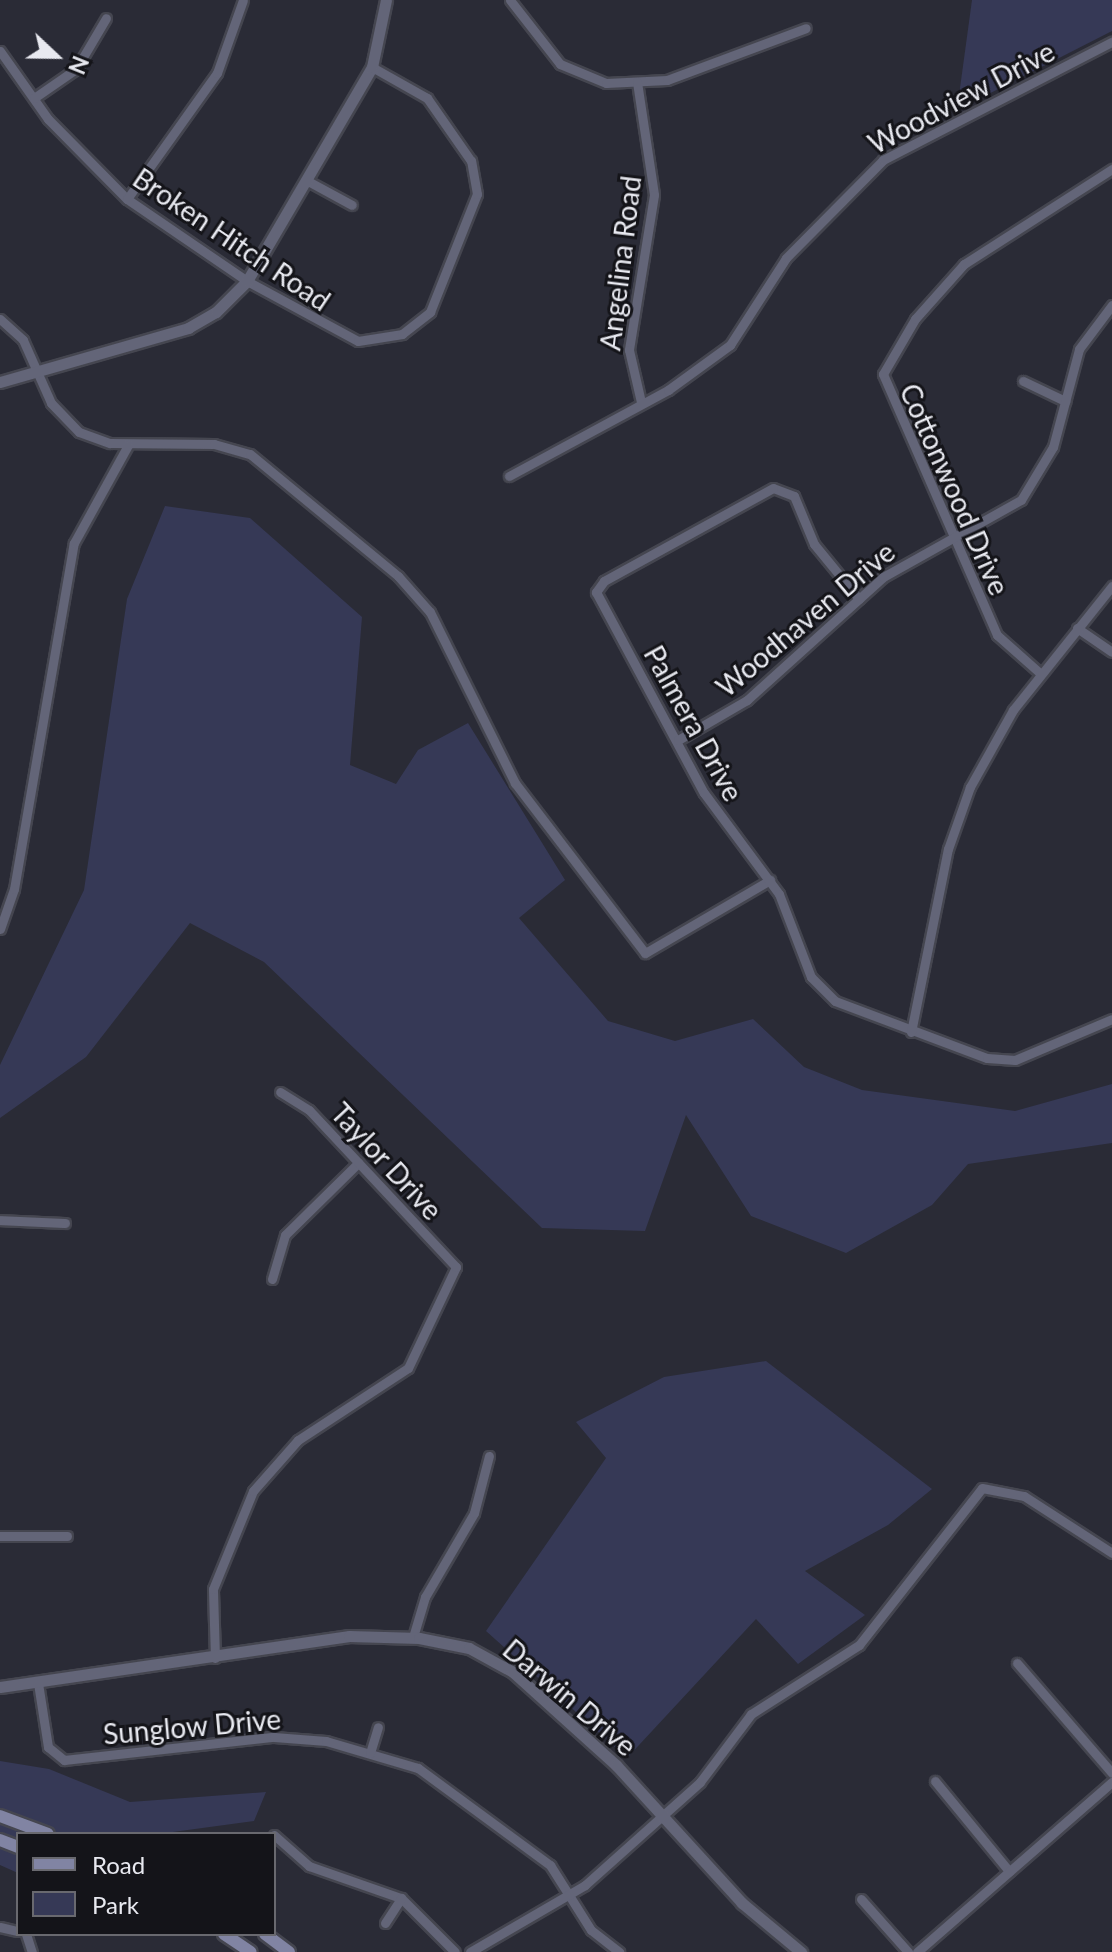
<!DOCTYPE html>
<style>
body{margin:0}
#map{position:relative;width:1112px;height:1952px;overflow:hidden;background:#2a2b36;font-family:Lato,sans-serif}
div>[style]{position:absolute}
.green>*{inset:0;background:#363956}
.roads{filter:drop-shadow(2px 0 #454650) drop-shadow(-2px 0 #454650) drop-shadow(0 2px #454650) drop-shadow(0 -2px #454650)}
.minor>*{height:9px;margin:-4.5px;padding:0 4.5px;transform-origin:4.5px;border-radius:4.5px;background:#636578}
.tertiary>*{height:11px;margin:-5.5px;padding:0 5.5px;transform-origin:5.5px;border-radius:5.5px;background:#636578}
.secondary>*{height:12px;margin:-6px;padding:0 6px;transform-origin:6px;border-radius:6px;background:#8184a3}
span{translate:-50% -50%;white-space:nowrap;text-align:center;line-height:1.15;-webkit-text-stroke:6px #141419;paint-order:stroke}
.street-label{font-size:28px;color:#e8e9f0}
.legend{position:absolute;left:16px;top:1832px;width:260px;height:104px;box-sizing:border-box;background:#141419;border:2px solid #69696f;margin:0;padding:10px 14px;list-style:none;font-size:24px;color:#e8e9f0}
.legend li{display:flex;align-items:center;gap:16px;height:40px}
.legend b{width:40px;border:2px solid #69696f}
.north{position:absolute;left:16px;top:16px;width:80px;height:80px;-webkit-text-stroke:6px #141419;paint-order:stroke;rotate:112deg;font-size:22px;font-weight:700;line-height:32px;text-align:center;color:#e8e9f0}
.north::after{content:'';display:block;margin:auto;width:28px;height:36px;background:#e8e9f0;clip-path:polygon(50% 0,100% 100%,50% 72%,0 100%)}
</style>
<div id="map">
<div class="green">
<i style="clip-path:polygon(972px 0,1112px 0,1112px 31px,957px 110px)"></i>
<i style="clip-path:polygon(165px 506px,250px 518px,362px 617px,350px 765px,396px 784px,418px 750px,468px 723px,565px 880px,519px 918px,608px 1021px,675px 1041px,753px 1019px,804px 1067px,862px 1090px,1015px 1111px,1112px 1084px,1112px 1143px,968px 1164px,932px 1205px,846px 1253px,751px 1216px,686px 1115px,645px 1231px,542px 1228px,264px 962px,190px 923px,86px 1057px,0 1118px,0 1065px,84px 890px,127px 599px)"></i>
<i style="clip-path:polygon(766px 1361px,932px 1489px,888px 1525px,805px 1571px,865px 1615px,798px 1664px,756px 1619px,627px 1758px,486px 1631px,606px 1458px,576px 1422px,664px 1377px)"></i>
<i style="clip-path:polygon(0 1761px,49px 1769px,130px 1802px,266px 1792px,254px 1821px,158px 1834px,18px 1834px,18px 1873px,0 1865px)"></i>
</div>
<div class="roads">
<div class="minor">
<i style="left:510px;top:0;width:81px;rotate:52deg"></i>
<i style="left:560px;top:64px;width:50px;rotate:22.4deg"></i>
<i style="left:606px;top:83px;width:61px;rotate:-2.8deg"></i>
<i style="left:667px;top:80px;width:148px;rotate:-20.5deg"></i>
<i style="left:0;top:51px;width:83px;rotate:54.8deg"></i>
<i style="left:48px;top:119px;width:112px;rotate:45.4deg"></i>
<i style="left:127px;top:199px;width:145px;rotate:34.3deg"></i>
<i style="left:247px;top:281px;width:126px;rotate:28.4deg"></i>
<i style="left:358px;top:341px;width:45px;rotate:-9deg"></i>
<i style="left:402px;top:334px;width:36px;rotate:-38deg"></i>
<i style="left:430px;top:312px;width:127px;rotate:-68.3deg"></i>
<i style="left:477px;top:194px;width:34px;rotate:-100deg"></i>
<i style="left:471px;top:161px;width:77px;rotate:-124.9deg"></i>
<i style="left:427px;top:98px;width:63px;rotate:-150.6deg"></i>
<i style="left:637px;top:82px;width:114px;rotate:81.4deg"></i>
<i style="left:654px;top:195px;width:157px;rotate:99.2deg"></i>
<i style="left:629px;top:350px;width:53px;rotate:77deg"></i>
<i style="left:34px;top:98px;width:51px;rotate:-34.6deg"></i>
<i style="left:76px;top:69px;width:59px;rotate:-59.5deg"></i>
<i style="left:306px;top:180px;width:52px;rotate:28.5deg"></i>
<i style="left:127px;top:199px;width:155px;rotate:-54.5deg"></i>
<i style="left:217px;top:73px;width:77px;rotate:-70.4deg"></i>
<i style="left:0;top:319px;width:31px;rotate:42deg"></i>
<i style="left:23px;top:340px;width:69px;rotate:66deg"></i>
<i style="left:51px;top:403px;width:40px;rotate:46deg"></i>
<i style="left:79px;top:432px;width:33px;rotate:20deg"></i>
<i style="left:110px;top:443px;width:104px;rotate:0.6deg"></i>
<i style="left:214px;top:444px;width:37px;rotate:16deg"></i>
<i style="left:250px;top:454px;width:192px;rotate:39.5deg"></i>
<i style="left:398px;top:576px;width:48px;rotate:48.4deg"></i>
<i style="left:430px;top:612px;width:191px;rotate:63.6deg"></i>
<i style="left:515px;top:783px;width:214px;rotate:52.6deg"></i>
<i style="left:645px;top:953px;width:145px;rotate:-30.3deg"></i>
<i style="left:1023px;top:381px;width:47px;rotate:25.5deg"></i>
<i style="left:509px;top:476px;width:181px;rotate:-28.4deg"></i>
<i style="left:668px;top:390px;width:77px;rotate:-36deg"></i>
<i style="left:730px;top:345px;width:103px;rotate:-57.2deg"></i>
<i style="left:786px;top:258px;width:138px;rotate:-45.3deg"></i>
<i style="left:883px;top:160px;width:258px;rotate:-27.3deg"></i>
<i style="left:859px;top:599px;width:71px;rotate:-129.3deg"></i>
<i style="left:814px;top:544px;width:52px;rotate:-112.6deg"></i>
<i style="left:794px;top:496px;width:22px;rotate:-159deg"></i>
<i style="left:773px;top:488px;width:193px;rotate:151.2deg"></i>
<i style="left:604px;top:581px;width:14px;rotate:126deg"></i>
<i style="left:596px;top:592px;width:228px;rotate:61.8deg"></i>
<i style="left:704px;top:793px;width:126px;rotate:53.4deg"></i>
<i style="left:779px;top:894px;width:89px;rotate:68.9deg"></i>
<i style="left:811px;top:977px;width:34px;rotate:45deg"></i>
<i style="left:835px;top:1001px;width:162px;rotate:20.6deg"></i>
<i style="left:987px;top:1058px;width:28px;rotate:4deg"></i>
<i style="left:1015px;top:1060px;width:105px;rotate:-22.9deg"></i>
<i style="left:1077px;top:628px;width:42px;rotate:34.4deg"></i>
<i style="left:1041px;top:674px;width:59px;rotate:-138.4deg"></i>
<i style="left:997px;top:635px;width:285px;rotate:-113.6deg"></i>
<i style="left:883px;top:374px;width:64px;rotate:-59.8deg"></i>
<i style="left:915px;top:319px;width:74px;rotate:-48.3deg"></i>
<i style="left:964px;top:264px;width:176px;rotate:-32.7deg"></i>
<i style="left:678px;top:740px;width:80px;rotate:-30.1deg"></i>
<i style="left:747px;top:700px;width:183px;rotate:-42.1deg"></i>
<i style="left:883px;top:577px;width:158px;rotate:-29.2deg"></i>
<i style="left:1021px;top:500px;width:62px;rotate:-58.9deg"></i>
<i style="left:1053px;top:447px;width:101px;rotate:-75.1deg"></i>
<i style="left:1079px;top:349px;width:55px;rotate:-53.1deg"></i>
<i style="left:0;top:929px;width:42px;rotate:-70.7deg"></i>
<i style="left:14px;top:889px;width:351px;rotate:-80.2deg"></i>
<i style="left:74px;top:543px;width:112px;rotate:-61.1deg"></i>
<i style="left:911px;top:1032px;width:187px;rotate:-78.6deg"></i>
<i style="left:948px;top:849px;width:66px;rotate:-70.5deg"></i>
<i style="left:970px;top:787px;width:88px;rotate:-60.8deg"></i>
<i style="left:1013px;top:710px;width:159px;rotate:-51.4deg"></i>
<i style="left:0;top:1220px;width:65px;rotate:2.6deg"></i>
<i style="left:272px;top:1279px;width:46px;rotate:-73.5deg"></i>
<i style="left:285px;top:1235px;width:103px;rotate:-44.6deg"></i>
<i style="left:0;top:1536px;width:67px"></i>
<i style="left:413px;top:1637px;width:42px;rotate:-73.3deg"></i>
<i style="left:425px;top:1597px;width:97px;rotate:-59.7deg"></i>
<i style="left:474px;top:1513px;width:59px;rotate:-75.3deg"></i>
<i style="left:215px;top:1658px;width:69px;rotate:-91.7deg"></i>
<i style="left:213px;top:1589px;width:106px;rotate:-67.8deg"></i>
<i style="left:253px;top:1491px;width:68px;rotate:-48.6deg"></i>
<i style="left:298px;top:1440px;width:131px;rotate:-33.2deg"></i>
<i style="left:408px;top:1368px;width:112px;rotate:-64.6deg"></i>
<i style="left:456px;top:1267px;width:215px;rotate:-133.1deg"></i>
<i style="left:309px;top:1110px;width:34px;rotate:-148deg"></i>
<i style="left:1017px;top:1663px;width:145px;rotate:49.2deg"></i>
<i style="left:38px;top:1683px;width:65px;rotate:81.1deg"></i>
<i style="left:48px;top:1747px;width:21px;rotate:39deg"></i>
<i style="left:64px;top:1760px;width:211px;rotate:-6.3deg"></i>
<i style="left:274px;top:1737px;width:52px;rotate:4.4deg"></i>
<i style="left:326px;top:1741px;width:96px;rotate:16.4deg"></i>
<i style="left:418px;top:1768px;width:164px;rotate:36.3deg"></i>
<i style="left:550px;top:1865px;width:77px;rotate:57.8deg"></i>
<i style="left:591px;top:1930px;width:36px;rotate:38deg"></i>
<i style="left:370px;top:1753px;width:27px;rotate:-73deg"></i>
<i style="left:935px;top:1781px;width:117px;rotate:50.6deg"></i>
<i style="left:274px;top:1835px;width:47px;rotate:41.5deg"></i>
<i style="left:309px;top:1866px;width:97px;rotate:19.2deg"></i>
<i style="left:401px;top:1898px;width:76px;rotate:45deg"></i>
<i style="left:861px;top:1899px;width:71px;rotate:48.4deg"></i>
<i style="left:385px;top:1923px;width:30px;rotate:-57deg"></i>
<i style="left:0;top:1927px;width:18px;rotate:13deg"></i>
<i style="left:26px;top:1934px;width:19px;rotate:72deg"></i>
<i style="left:470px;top:1952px;width:133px;rotate:-30.2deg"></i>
<i style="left:585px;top:1885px;width:154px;rotate:-41.8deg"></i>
<i style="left:700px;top:1782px;width:85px;rotate:-53.1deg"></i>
<i style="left:751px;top:1714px;width:128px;rotate:-32.6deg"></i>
<i style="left:859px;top:1645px;width:199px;rotate:-51.9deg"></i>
<i style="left:982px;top:1488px;width:43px;rotate:10.8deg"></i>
<i style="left:1024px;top:1496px;width:105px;rotate:32.9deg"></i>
<i style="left:917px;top:1952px;width:259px;rotate:-41.1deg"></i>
</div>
<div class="tertiary">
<i style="left:0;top:382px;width:196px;rotate:-16deg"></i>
<i style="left:188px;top:328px;width:32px;rotate:-30deg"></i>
<i style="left:216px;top:312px;width:44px;rotate:-45deg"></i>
<i style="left:247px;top:281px;width:248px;rotate:-59.7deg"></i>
<i style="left:372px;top:67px;width:68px;rotate:-78.2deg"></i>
<i style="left:0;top:1687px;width:353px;rotate:-8.3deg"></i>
<i style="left:349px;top:1636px;width:70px;rotate:1.6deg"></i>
<i style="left:419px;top:1638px;width:51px;rotate:11.3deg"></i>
<i style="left:469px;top:1648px;width:50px;rotate:28.6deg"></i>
<i style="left:513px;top:1672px;width:139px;rotate:42.1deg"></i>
<i style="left:616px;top:1765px;width:187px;rotate:47.6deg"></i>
<i style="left:742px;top:1903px;width:77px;rotate:39.7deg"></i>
</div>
<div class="secondary">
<i style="left:0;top:1816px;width:51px;rotate:20.6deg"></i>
<i style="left:0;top:1840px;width:19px;rotate:21deg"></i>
<i style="left:224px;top:1934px;width:32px;rotate:34deg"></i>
<i style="left:265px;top:1934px;width:30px;rotate:37deg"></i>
</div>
</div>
<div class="street-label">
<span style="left:961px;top:97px;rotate:-28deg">Woodview Drive</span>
<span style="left:232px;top:239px;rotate:34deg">Broken Hitch Road</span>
<span style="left:620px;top:263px;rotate:-83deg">Angelina Road</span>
<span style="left:955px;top:489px;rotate:66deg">Cottonwood Drive</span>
<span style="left:805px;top:619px;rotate:-40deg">Woodhaven Drive</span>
<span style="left:694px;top:723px;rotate:61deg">Palmera Drive</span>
<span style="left:387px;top:1161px;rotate:47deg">Taylor Drive</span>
<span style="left:570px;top:1697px;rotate:40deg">Darwin Drive</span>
<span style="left:192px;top:1726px;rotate:-5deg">Sunglow Drive</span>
</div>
<ul class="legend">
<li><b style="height:10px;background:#8184a3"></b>Road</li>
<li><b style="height:22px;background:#363956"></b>Park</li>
</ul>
<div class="north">N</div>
</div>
